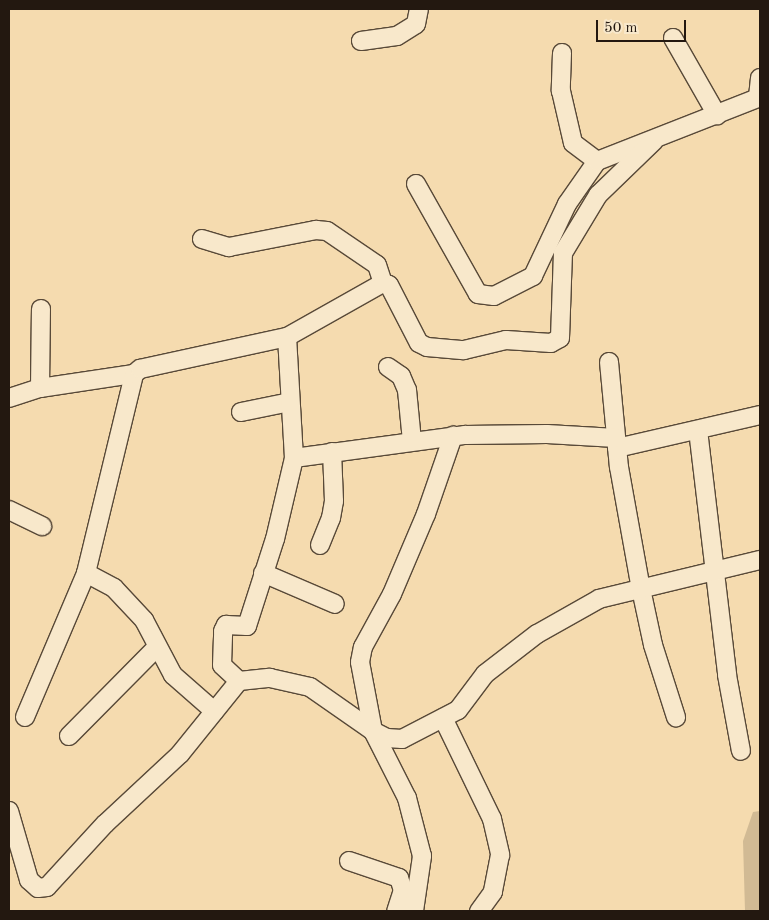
<!DOCTYPE html>
<style>
body{margin:0}
#map{position:relative;width:769px;height:920px;overflow:hidden;background:#f5dbaf;font-family:"Old Standard TT",serif}
div>[style]{position:absolute}
.green>*{inset:0;background:#d1ba94}
.roads{filter:drop-shadow(1px 0 #584938) drop-shadow(-1px 0 #584938) drop-shadow(0 1px #584938) drop-shadow(0 -1px #584938)}
.minor>*{height:18px;margin:-9px;padding:0 9px;transform-origin:9px;border-radius:9px;background:#f8e8cb}
span{translate:-50% -50%;white-space:nowrap;text-align:center;line-height:1.15;-webkit-text-stroke:4px #f8e8cb;paint-order:stroke}
.frame{position:absolute;inset:0;border:10px solid #231810;pointer-events:none}
.scale{position:absolute;left:596px;top:20px;width:90px;height:22px;box-sizing:border-box;border:2px solid #231810;border-top:0;padding-left:6px;font-size:15px;line-height:18px;white-space:nowrap;color:#231810;-webkit-text-stroke:4px #f8e8cb;paint-order:stroke}
</style>
<div id="map">
<div class="green">
<i style="clip-path:polygon(760px 811px,760px 911px,745px 911px,743px 841px,753px 812px)"></i>
</div>
<div class="roads">
<div class="minor">
<i style="left:673px;top:38px;width:89px;rotate:60.3deg"></i>
<i style="left:361px;top:41px;width:36px;rotate:-8deg"></i>
<i style="left:397px;top:36px;width:22px;rotate:-32deg"></i>
<i style="left:416px;top:24px;width:15px;rotate:-79deg"></i>
<i style="left:562px;top:53px;width:38px;rotate:92deg"></i>
<i style="left:561px;top:91px;width:53px;rotate:77deg"></i>
<i style="left:573px;top:143px;width:30px;rotate:37deg"></i>
<i style="left:758px;top:97px;width:19px;rotate:-84deg"></i>
<i style="left:416px;top:184px;width:126px;rotate:60.6deg"></i>
<i style="left:478px;top:294px;width:16px;rotate:7deg"></i>
<i style="left:494px;top:296px;width:44px;rotate:-27.1deg"></i>
<i style="left:533px;top:276px;width:80px;rotate:-64.7deg"></i>
<i style="left:567px;top:204px;width:52px;rotate:-55.1deg"></i>
<i style="left:597px;top:161px;width:175px;rotate:-21.4deg"></i>
<i style="left:202px;top:239px;width:28px;rotate:17deg"></i>
<i style="left:229px;top:247px;width:89px;rotate:-11.1deg"></i>
<i style="left:316px;top:230px;width:11px;rotate:5deg"></i>
<i style="left:327px;top:231px;width:60px;rotate:34.2deg"></i>
<i style="left:377px;top:265px;width:19px;rotate:72deg"></i>
<i style="left:609px;top:362px;width:105px;rotate:84.6deg"></i>
<i style="left:619px;top:467px;width:124px;rotate:79.8deg"></i>
<i style="left:641px;top:589px;width:57px;rotate:77.9deg"></i>
<i style="left:653px;top:645px;width:76px;rotate:72.3deg"></i>
<i style="left:388px;top:367px;width:16px;rotate:35deg"></i>
<i style="left:401px;top:376px;width:15px;rotate:67deg"></i>
<i style="left:407px;top:390px;width:51px;rotate:84.4deg"></i>
<i style="left:40px;top:388px;width:79px;rotate:-89.3deg"></i>
<i style="left:9px;top:398px;width:33px;rotate:-18deg"></i>
<i style="left:40px;top:388px;width:95px;rotate:-8.5deg"></i>
<i style="left:241px;top:412px;width:50px;rotate:-11.5deg"></i>
<i style="left:698px;top:430px;width:247px;rotate:83.2deg"></i>
<i style="left:727px;top:675px;width:77px;rotate:79.6deg"></i>
<i style="left:617px;top:448px;width:147px;rotate:-13deg"></i>
<i style="left:294px;top:458px;width:173px;rotate:-7.7deg"></i>
<i style="left:465px;top:435px;width:82px;rotate:-0.7deg"></i>
<i style="left:547px;top:434px;width:69px;rotate:3.3deg"></i>
<i style="left:9px;top:510px;width:37px;rotate:26deg"></i>
<i style="left:320px;top:545px;width:29px;rotate:-68deg"></i>
<i style="left:331px;top:518px;width:17px;rotate:-80deg"></i>
<i style="left:334px;top:501px;width:49px;rotate:-92.3deg"></i>
<i style="left:86px;top:573px;width:205px;rotate:-76.4deg"></i>
<i style="left:134px;top:374px;width:8px;rotate:-40deg"></i>
<i style="left:140px;top:369px;width:150px;rotate:-12.3deg"></i>
<i style="left:263px;top:573px;width:78px;rotate:23.3deg"></i>
<i style="left:239px;top:681px;width:23px;rotate:-137deg"></i>
<i style="left:222px;top:665px;width:34px;rotate:-88deg"></i>
<i style="left:223px;top:631px;width:7px;rotate:-63deg"></i>
<i style="left:226px;top:625px;width:21px;rotate:3deg"></i>
<i style="left:247px;top:626px;width:91px;rotate:-72.2deg"></i>
<i style="left:275px;top:539px;width:83px;rotate:-76.8deg"></i>
<i style="left:294px;top:458px;width:121px;rotate:-93.3deg"></i>
<i style="left:287px;top:337px;width:110px;rotate:-29.4deg"></i>
<i style="left:383px;top:283px;width:6px;rotate:18deg"></i>
<i style="left:389px;top:285px;width:65px;rotate:62.7deg"></i>
<i style="left:419px;top:343px;width:9px;rotate:27deg"></i>
<i style="left:427px;top:347px;width:37px;rotate:5deg"></i>
<i style="left:464px;top:350px;width:43px;rotate:-13.4deg"></i>
<i style="left:506px;top:340px;width:45px;rotate:3.8deg"></i>
<i style="left:551px;top:343px;width:10px;rotate:-29deg"></i>
<i style="left:560px;top:338px;width:85px;rotate:-88deg"></i>
<i style="left:563px;top:253px;width:68px;rotate:-58.9deg"></i>
<i style="left:598px;top:195px;width:78px;rotate:-44deg"></i>
<i style="left:25px;top:717px;width:156px;rotate:-67deg"></i>
<i style="left:86px;top:573px;width:32px;rotate:28deg"></i>
<i style="left:114px;top:588px;width:44px;rotate:46.8deg"></i>
<i style="left:144px;top:620px;width:62px;rotate:62.2deg"></i>
<i style="left:173px;top:675px;width:55px;rotate:41.3deg"></i>
<i style="left:443px;top:718px;width:112px;rotate:64.1deg"></i>
<i style="left:492px;top:819px;width:37px;rotate:77deg"></i>
<i style="left:500px;top:855px;width:38px;rotate:101deg"></i>
<i style="left:493px;top:892px;width:24px;rotate:126deg"></i>
<i style="left:69px;top:736px;width:125px;rotate:-45.3deg"></i>
<i style="left:9px;top:811px;width:72px;rotate:73.8deg"></i>
<i style="left:29px;top:880px;width:12px;rotate:42deg"></i>
<i style="left:38px;top:888px;width:9px;rotate:-6deg"></i>
<i style="left:47px;top:887px;width:86px;rotate:-47.4deg"></i>
<i style="left:105px;top:824px;width:103px;rotate:-43deg"></i>
<i style="left:180px;top:754px;width:94px;rotate:-51.1deg"></i>
<i style="left:239px;top:681px;width:31px;rotate:-6deg"></i>
<i style="left:270px;top:678px;width:41px;rotate:12.7deg"></i>
<i style="left:310px;top:687px;width:77px;rotate:34.9deg"></i>
<i style="left:373px;top:731px;width:16px;rotate:27deg"></i>
<i style="left:387px;top:738px;width:15px;rotate:4deg"></i>
<i style="left:402px;top:739px;width:63px;rotate:-27.4deg"></i>
<i style="left:458px;top:710px;width:45px;rotate:-53.1deg"></i>
<i style="left:485px;top:674px;width:66px;rotate:-37.6deg"></i>
<i style="left:537px;top:634px;width:71px;rotate:-29.4deg"></i>
<i style="left:599px;top:599px;width:166px;rotate:-13.6deg"></i>
<i style="left:349px;top:861px;width:53px;rotate:18.8deg"></i>
<i style="left:399px;top:878px;width:13px;rotate:72deg"></i>
<i style="left:403px;top:890px;width:22px;rotate:108deg"></i>
<i style="left:414px;top:911px;width:56px;rotate:-81.7deg"></i>
<i style="left:422px;top:856px;width:60px;rotate:-104.5deg"></i>
<i style="left:407px;top:798px;width:75px;rotate:-116.9deg"></i>
<i style="left:373px;top:731px;width:70px;rotate:-100.7deg"></i>
<i style="left:360px;top:662px;width:15px;rotate:-79deg"></i>
<i style="left:363px;top:647px;width:60px;rotate:-61.3deg"></i>
<i style="left:392px;top:594px;width:87px;rotate:-67deg"></i>
<i style="left:426px;top:514px;width:83px;rotate:-70.9deg"></i>
</div>
</div>
<div class="frame"></div>
<div class="scale">50 m</div>
</div>
